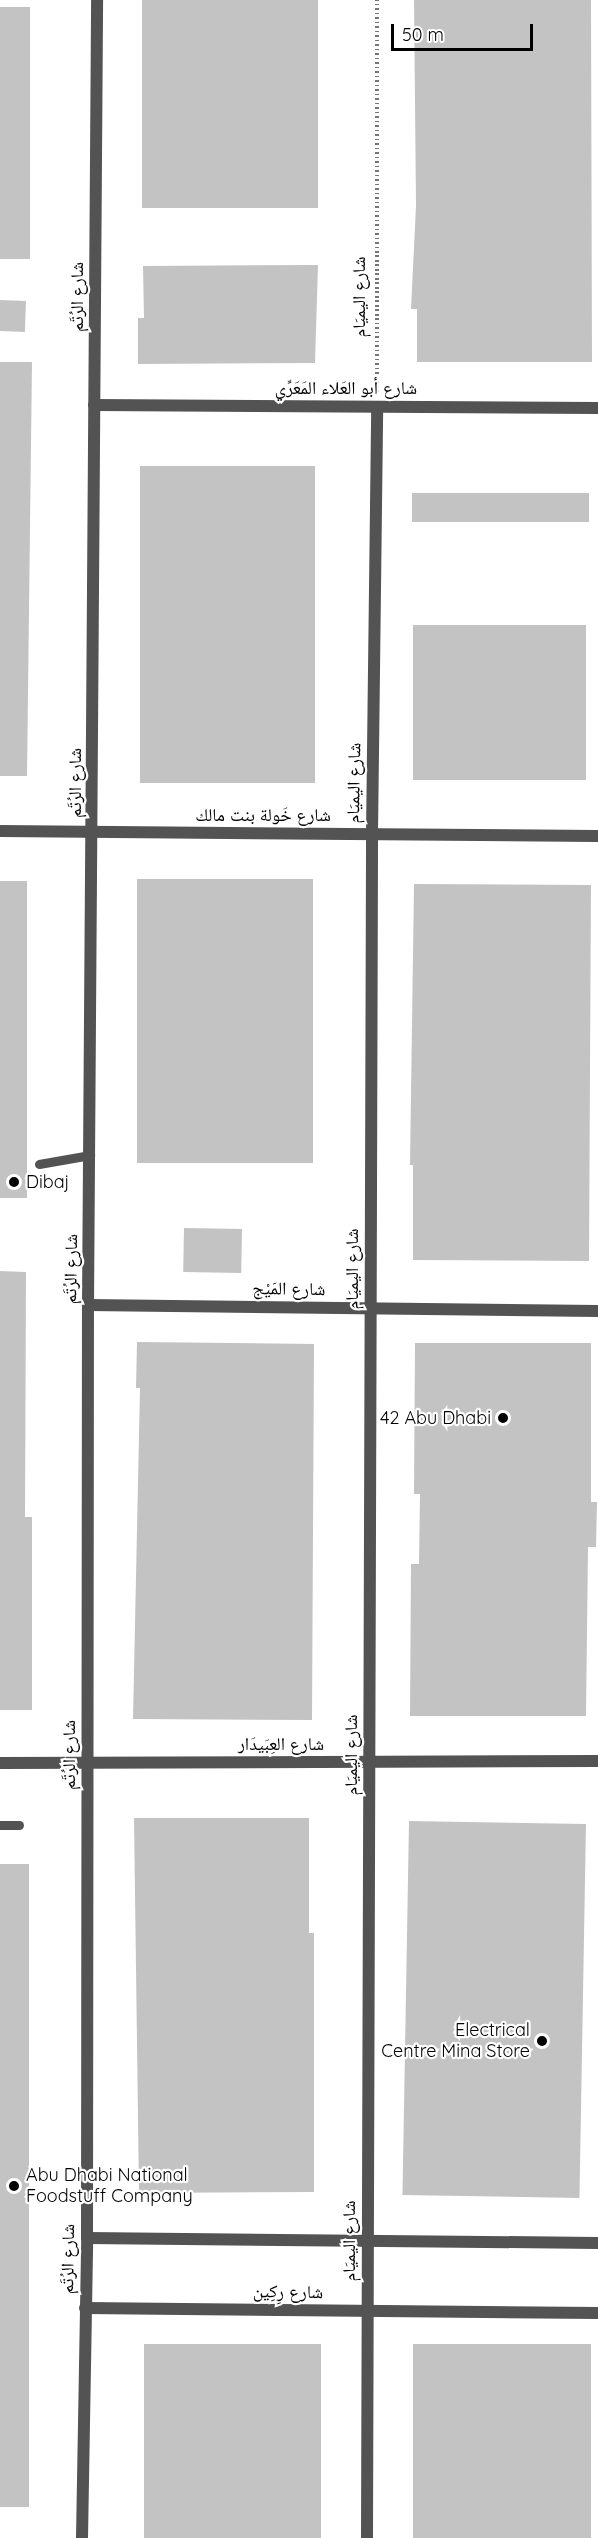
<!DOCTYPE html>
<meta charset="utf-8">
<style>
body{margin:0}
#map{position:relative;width:598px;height:2538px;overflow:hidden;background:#fff;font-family:Quicksand,"Noto Naskh Arabic",sans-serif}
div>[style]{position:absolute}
.building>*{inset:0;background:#c3c3c3;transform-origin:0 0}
.path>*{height:4px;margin-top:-2px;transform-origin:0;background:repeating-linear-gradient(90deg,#757575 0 1.5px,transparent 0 4.5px)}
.service>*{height:9px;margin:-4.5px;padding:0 4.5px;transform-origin:4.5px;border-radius:4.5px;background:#535353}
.minor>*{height:12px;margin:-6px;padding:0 6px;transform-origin:6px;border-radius:6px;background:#535353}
.dots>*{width:16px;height:16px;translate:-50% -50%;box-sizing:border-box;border:3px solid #fff;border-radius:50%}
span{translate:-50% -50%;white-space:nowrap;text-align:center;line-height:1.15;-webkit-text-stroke:4.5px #fff;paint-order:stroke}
.street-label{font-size:18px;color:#000}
.poi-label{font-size:18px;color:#000}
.left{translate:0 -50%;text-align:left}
.right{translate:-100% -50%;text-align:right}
.scale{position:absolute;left:391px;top:24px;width:142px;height:27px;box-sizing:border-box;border:3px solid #000;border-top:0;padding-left:8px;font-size:18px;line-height:21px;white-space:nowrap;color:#000;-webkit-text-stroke:4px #fff;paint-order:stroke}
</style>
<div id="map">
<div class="building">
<i style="left:142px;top:0;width:176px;height:208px"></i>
<i style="clip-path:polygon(414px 0,591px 0,592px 362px,417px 362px,417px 309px,411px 309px,416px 206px)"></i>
<i style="left:0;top:7px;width:30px;height:252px"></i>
<i style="clip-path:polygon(318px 265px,315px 363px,138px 364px,138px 318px,144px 318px,143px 266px)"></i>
<i style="left:0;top:300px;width:26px;height:31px;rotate:2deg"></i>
<i style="clip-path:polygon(0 362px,32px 362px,27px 776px,0 776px)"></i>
<i style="left:140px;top:466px;width:175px;height:317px"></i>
<i style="left:589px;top:493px;width:29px;height:177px;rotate:90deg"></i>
<i style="left:413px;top:625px;width:173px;height:155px"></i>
<i style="left:137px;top:879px;width:176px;height:284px"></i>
<i style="left:0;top:881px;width:27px;height:317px"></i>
<i style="clip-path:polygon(414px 884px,591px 885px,589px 1261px,413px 1260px,413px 1165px,410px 1165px)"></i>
<i style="left:184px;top:1228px;width:58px;height:44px;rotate:1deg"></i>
<i style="clip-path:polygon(0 1271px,26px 1272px,25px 1517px,32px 1517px,32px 1710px,0 1710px)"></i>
<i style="clip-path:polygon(137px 1342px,314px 1344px,312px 1720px,133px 1719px,140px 1388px,136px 1388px)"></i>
<i style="clip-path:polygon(415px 1343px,591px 1343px,591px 1502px,597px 1502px,596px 1547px,588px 1547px,586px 1716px,410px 1716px,411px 1564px,419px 1564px,420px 1494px,414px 1494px)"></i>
<i style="clip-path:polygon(134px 1818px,309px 1818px,309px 1933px,314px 1933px,314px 2192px,139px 2193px)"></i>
<i style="left:409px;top:1821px;width:177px;height:374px;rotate:1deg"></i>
<i style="left:0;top:1864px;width:29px;height:643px"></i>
<i style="left:144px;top:2344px;width:177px;height:194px"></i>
<i style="left:413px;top:2344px;width:178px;height:194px"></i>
</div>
<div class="path">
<i style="left:377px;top:392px;width:392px;rotate:-90deg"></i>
</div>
<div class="service">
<i style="left:39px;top:1164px;width:52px;rotate:-10deg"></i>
<i style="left:0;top:1825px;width:19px"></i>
</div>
<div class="minor">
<i style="left:94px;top:405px;width:504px;rotate:0.34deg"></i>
<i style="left:0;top:831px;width:598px;rotate:0.48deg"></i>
<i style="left:88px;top:1305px;width:510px;rotate:0.67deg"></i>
<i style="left:0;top:1763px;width:598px;rotate:-0.19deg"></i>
<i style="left:87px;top:2238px;width:511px;rotate:0.56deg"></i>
<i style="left:85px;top:2308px;width:513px;rotate:0.56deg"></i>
<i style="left:82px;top:2538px;width:300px;rotate:-89deg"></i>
<i style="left:87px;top:2238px;width:933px;rotate:-89.94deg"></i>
<i style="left:88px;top:1305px;width:1305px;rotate:-89.6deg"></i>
<i style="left:367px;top:2538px;width:1704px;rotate:-89.83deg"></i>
<i style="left:372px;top:834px;width:427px;rotate:-89.3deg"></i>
</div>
<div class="dots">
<i style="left:14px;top:1182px;background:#000"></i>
<i style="left:503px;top:1418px;background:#000"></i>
<i style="left:542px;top:2041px;background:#000"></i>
<i style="left:14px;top:2186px;background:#000"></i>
</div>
<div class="street-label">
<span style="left:77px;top:297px;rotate:-90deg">شارع الرُتَم</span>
<span style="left:359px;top:297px;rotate:-90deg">شارع اليميَام</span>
<span style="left:346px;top:388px">شارع أبو العَلاء المَعَرِّي</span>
<span style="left:75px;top:783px;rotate:-90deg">شارع الرُتَم</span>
<span style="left:354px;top:783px;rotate:-89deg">شارع اليميَام</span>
<span style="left:263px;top:815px">شارع خَولة بنت مالك</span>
<span style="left:71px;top:1269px;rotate:-89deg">شارع الرُتَم</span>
<span style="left:352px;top:1269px;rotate:-90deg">شارع اليميَام</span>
<span style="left:289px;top:1289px;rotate:1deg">شارع المَيْج</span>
<span style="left:281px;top:1744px">شارع العِبَيدَار</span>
<span style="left:69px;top:1755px;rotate:-90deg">شارع الرُتَم</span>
<span style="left:351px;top:1755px;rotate:-90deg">شارع اليميَام</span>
<span style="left:349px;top:2241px;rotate:-90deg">شارع اليميَام</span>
<span style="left:68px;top:2259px;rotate:-89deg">شارع الرُتَم</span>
<span style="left:288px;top:2292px;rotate:1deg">شارع رِكِين</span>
</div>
<div class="poi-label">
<span class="left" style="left:26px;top:1182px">Dibaj</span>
<span class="right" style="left:491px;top:1418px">42 Abu Dhabi</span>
<span class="right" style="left:530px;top:2041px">Electrical<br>Centre Mina Store</span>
<span class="left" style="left:26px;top:2186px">Abu Dhabi National<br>Foodstuff Company</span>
</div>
<div class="scale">50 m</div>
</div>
